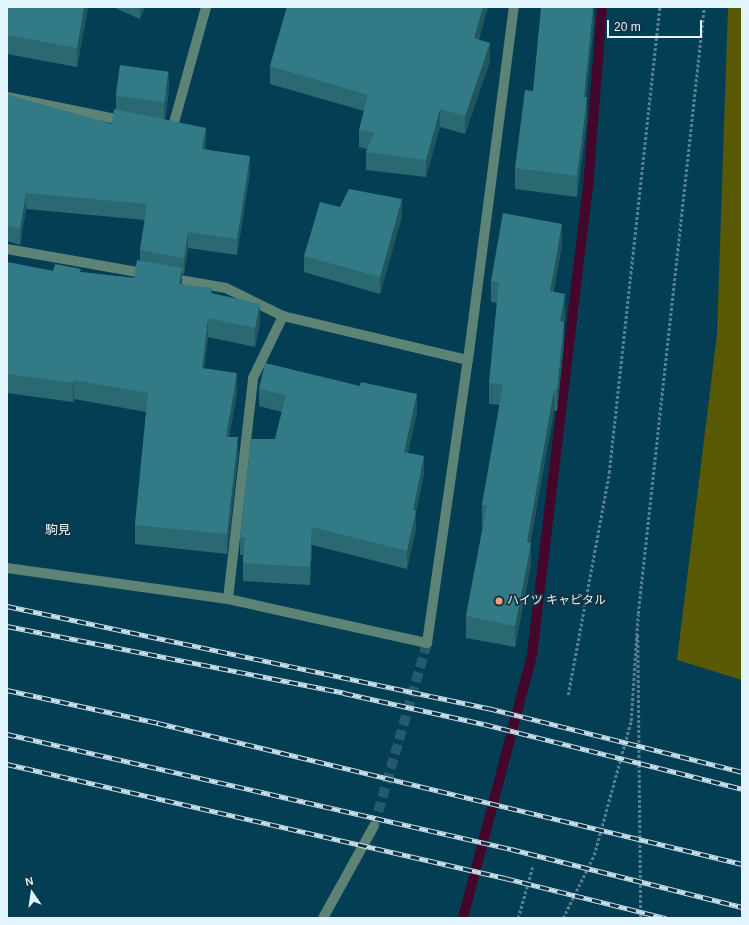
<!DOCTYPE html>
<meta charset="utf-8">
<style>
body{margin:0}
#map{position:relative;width:749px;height:925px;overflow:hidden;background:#043e54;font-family:Helvetica,"Noto Sans JP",sans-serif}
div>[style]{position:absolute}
.green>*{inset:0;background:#585805}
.stream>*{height:10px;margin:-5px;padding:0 5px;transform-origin:5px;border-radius:5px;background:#44072b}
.minor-tunnel>*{height:10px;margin-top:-5px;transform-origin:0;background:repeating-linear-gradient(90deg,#25596e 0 10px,transparent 0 15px)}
.path>*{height:2.5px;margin-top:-1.25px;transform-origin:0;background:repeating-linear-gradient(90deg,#548091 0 3px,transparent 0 5px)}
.minor>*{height:10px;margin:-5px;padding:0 5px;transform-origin:5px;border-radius:5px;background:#5c8375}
.rail>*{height:4.5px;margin-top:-2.25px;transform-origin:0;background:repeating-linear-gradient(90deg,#143240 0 9px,#c9e0ea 0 18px);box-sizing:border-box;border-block:1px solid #c9e0ea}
.wall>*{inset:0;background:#2b6972}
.shaded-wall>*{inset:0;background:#23555d}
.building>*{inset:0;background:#327a85;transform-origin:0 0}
.dots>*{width:11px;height:11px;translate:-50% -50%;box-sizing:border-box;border:2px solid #143240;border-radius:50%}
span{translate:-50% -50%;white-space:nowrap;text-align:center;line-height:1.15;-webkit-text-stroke:3.5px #143240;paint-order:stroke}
.poi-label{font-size:12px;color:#e3f5fe}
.left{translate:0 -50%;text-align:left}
.neighbourhood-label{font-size:13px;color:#e3f5fe}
.frame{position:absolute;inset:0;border:8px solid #e3f5fe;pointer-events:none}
.north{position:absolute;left:12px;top:873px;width:40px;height:40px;-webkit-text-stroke:3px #143240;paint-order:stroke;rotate:347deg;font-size:11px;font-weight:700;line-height:16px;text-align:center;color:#e3f5fe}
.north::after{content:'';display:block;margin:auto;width:14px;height:18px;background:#e3f5fe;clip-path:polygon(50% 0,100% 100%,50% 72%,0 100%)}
.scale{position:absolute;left:607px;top:20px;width:95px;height:18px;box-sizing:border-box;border:2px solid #e3f5fe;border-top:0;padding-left:5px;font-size:12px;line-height:14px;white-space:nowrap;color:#e3f5fe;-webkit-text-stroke:3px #143240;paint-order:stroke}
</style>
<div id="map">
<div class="green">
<i style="clip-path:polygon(728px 7px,742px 7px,742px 680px,677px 660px,717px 334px)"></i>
</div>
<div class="stream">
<i style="left:463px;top:918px;width:272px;rotate:-75.3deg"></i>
<i style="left:532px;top:655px;width:470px;rotate:-83.2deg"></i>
<i style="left:588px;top:188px;width:182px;rotate:-85.6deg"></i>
</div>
<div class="minor-tunnel">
<i style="left:374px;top:826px;width:191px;rotate:-73.8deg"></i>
</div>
<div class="path">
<i style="left:638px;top:635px;width:283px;rotate:89.4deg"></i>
<i style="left:568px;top:695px;width:226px;rotate:-79.5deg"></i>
<i style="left:609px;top:473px;width:469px;rotate:-83.8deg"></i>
<i style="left:518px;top:918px;width:55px;rotate:-74.2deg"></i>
<i style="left:563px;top:918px;width:70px;rotate:-63.8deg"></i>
<i style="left:594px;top:855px;width:139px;rotate:-74.6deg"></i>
<i style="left:631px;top:721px;width:107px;rotate:-86.3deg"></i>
<i style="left:638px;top:614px;width:611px;rotate:-83.79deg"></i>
</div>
<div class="minor">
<i style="left:7px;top:97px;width:121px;rotate:11.4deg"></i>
<i style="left:167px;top:129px;width:5px;rotate:11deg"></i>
<i style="left:172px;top:130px;width:128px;rotate:-74.5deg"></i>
<i style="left:7px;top:249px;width:144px;rotate:10deg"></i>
<i style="left:168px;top:278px;width:59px;rotate:9.8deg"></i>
<i style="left:226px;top:288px;width:64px;rotate:26.2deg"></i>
<i style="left:283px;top:316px;width:190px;rotate:13.4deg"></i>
<i style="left:7px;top:568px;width:223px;rotate:8deg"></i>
<i style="left:228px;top:599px;width:222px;rotate:-83.5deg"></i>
<i style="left:253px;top:378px;width:69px;rotate:-64.2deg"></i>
<i style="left:228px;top:599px;width:204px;rotate:12.5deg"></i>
<i style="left:427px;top:643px;width:286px;rotate:-81.8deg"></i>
<i style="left:468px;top:360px;width:356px;rotate:-82.6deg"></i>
<i style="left:323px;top:918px;width:105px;rotate:-61deg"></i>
</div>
<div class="rail">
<i style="left:7px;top:606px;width:492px;rotate:12deg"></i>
<i style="left:488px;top:708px;width:262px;rotate:14.1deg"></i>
<i style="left:7px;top:626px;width:344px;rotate:11.2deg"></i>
<i style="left:344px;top:693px;width:143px;rotate:12.5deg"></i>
<i style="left:484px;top:724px;width:266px;rotate:14.1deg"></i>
<i style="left:7px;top:690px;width:155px;rotate:12.3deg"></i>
<i style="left:158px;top:723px;width:601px;rotate:13.57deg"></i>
<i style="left:7px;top:734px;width:517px;rotate:12.85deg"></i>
<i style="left:511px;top:849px;width:238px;rotate:14.1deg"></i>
<i style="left:7px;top:764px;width:511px;rotate:12.89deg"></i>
<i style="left:505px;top:878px;width:166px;rotate:14deg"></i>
</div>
<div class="wall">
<i style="clip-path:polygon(7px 7px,88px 7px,77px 67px,7px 54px)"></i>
<i style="clip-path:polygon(113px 7px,145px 7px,140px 19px)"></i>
<i style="clip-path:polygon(287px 7px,488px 7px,479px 39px,490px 61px,465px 134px,440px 127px,426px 177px,366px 170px,366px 152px,367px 149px,359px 147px,359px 130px,364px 111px,270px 84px,270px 66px)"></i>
<i style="clip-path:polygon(594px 7px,594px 21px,586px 97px,587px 118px,577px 197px,515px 189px,515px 168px,533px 91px)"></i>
<i style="clip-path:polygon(169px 89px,165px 119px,206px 144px,205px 149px,250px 172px,237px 255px,188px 248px,184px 274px,182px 274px,182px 284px,212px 293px,260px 323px,255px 347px,208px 337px,204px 368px,237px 392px,229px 437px,238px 456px,227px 554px,135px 544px,135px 525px,146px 412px,74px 399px,73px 402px,7px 393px,7px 262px,53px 271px,81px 272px,134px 278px,140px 260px,140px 250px,145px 220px,26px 209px,20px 245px,7px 241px,7px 95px,112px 124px,116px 109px,116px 96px)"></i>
<i style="clip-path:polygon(340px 207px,402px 216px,380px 294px,304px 272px,304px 256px)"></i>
<i style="clip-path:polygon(562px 245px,553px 292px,565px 316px,564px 322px,564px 343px,557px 411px,554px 411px,530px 542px,531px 564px,515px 647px,466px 638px,466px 616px,483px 526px,482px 526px,482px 505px,500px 405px,489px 404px,489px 383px,497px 303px,491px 302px,491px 281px)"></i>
<i style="clip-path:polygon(259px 389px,417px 412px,408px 453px,424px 474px,416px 512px,416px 529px,407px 569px,312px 545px,310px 585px,243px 581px,243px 555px,240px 555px,240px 537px,275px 439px,282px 412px,259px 406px)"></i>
</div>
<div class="shaded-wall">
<i style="clip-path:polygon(84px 7px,88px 7px,77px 67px,77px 48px)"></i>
<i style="clip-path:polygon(140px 7px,145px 7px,140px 19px)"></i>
<i style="clip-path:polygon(483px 7px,488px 7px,474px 55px,474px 38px)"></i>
<i style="clip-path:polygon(593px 7px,594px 7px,594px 21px,584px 117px,584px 97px)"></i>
<i style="clip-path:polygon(490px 43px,490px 61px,465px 134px,465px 116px)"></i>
<i style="clip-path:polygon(169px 72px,169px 89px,164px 122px,164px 105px)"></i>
<i style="clip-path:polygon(587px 97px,587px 118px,577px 197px,577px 176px)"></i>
<i style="clip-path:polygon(440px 109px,440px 127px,426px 177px,426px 160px)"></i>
<i style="clip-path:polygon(206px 128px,206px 144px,202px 165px,202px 149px)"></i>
<i style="clip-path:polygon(250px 156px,250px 172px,237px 255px,237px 239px)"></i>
<i style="clip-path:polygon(26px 193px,26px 209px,20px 245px,20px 229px)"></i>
<i style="clip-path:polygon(402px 199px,402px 216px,380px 294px,380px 277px)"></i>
<i style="clip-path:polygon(562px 224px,562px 245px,550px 313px,550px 291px)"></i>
<i style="clip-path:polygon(188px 232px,188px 248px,184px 274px,184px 258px)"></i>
<i style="clip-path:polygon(182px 268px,182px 287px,179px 284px)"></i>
<i style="clip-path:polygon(565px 294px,565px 316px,560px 342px,560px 321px)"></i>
<i style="clip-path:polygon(260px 304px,260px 323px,255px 347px,255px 328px)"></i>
<i style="clip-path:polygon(208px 318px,208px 337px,202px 387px,202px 368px)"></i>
<i style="clip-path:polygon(564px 322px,564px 343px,557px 411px,557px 390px)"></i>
<i style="clip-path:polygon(237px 373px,237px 392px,226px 456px,226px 437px)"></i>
<i style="clip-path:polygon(74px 380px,74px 399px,73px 402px,73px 383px)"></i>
<i style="clip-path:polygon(554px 390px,554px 411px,527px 563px,527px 542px)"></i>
<i style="clip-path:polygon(417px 394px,417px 412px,404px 470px,404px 452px)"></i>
<i style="clip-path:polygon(238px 437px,238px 456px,227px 554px,227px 534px)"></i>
<i style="clip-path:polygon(424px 456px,424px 474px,416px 512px,416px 529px,407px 569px,407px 551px,413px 510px)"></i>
<i style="clip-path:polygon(312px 527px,312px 545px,310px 585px,310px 567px)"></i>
<i style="clip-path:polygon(531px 543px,531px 564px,515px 647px,515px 626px)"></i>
</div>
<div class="building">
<i style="clip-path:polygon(7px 7px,84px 7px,77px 48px,7px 35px)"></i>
<i style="clip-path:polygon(287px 7px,483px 7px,474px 38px,490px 43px,465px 116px,440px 109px,426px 160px,366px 152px,374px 133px,359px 130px,368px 95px,270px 66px)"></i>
<i style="clip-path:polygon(541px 7px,593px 7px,584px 97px,587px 97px,577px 176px,515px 168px,525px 90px,533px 91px)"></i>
<i style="left:120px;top:65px;width:49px;height:31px;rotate:8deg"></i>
<i style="clip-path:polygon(7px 95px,112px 124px,114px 109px,206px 128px,202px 149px,250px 156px,237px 239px,188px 232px,184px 258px,140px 250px,147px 204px,26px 193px,20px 229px,7px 225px)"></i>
<i style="clip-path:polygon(349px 189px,402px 199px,380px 277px,304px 256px,320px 202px,340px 207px)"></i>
<i style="clip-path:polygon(503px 213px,562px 224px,550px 291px,565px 294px,560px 321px,564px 322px,557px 390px,554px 390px,527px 542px,531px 543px,515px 626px,466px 616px,487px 505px,482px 505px,503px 384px,489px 383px,499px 282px,491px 281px)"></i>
<i style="clip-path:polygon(137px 260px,182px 268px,179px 284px,212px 288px,211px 293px,260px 304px,255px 328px,208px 318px,202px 368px,237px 373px,226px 437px,238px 437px,227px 534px,135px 525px,148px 393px,74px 380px,73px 383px,7px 374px,7px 262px,53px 271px,55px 264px,81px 269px,80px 272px,134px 278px)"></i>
<i style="clip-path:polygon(265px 363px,360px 386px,361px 382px,417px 394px,404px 452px,424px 456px,413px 510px,416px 511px,407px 551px,312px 527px,310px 567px,243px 563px,245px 537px,240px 537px,251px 439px,275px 439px,286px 395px,259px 389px)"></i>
</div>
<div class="dots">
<i style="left:499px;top:601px;background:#efa378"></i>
</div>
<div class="poi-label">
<span class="left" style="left:507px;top:601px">ハイツ キャピタル</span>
</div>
<div class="neighbourhood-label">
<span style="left:58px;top:530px">駒見</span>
</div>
<div class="frame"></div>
<div class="north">N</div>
<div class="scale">20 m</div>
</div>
